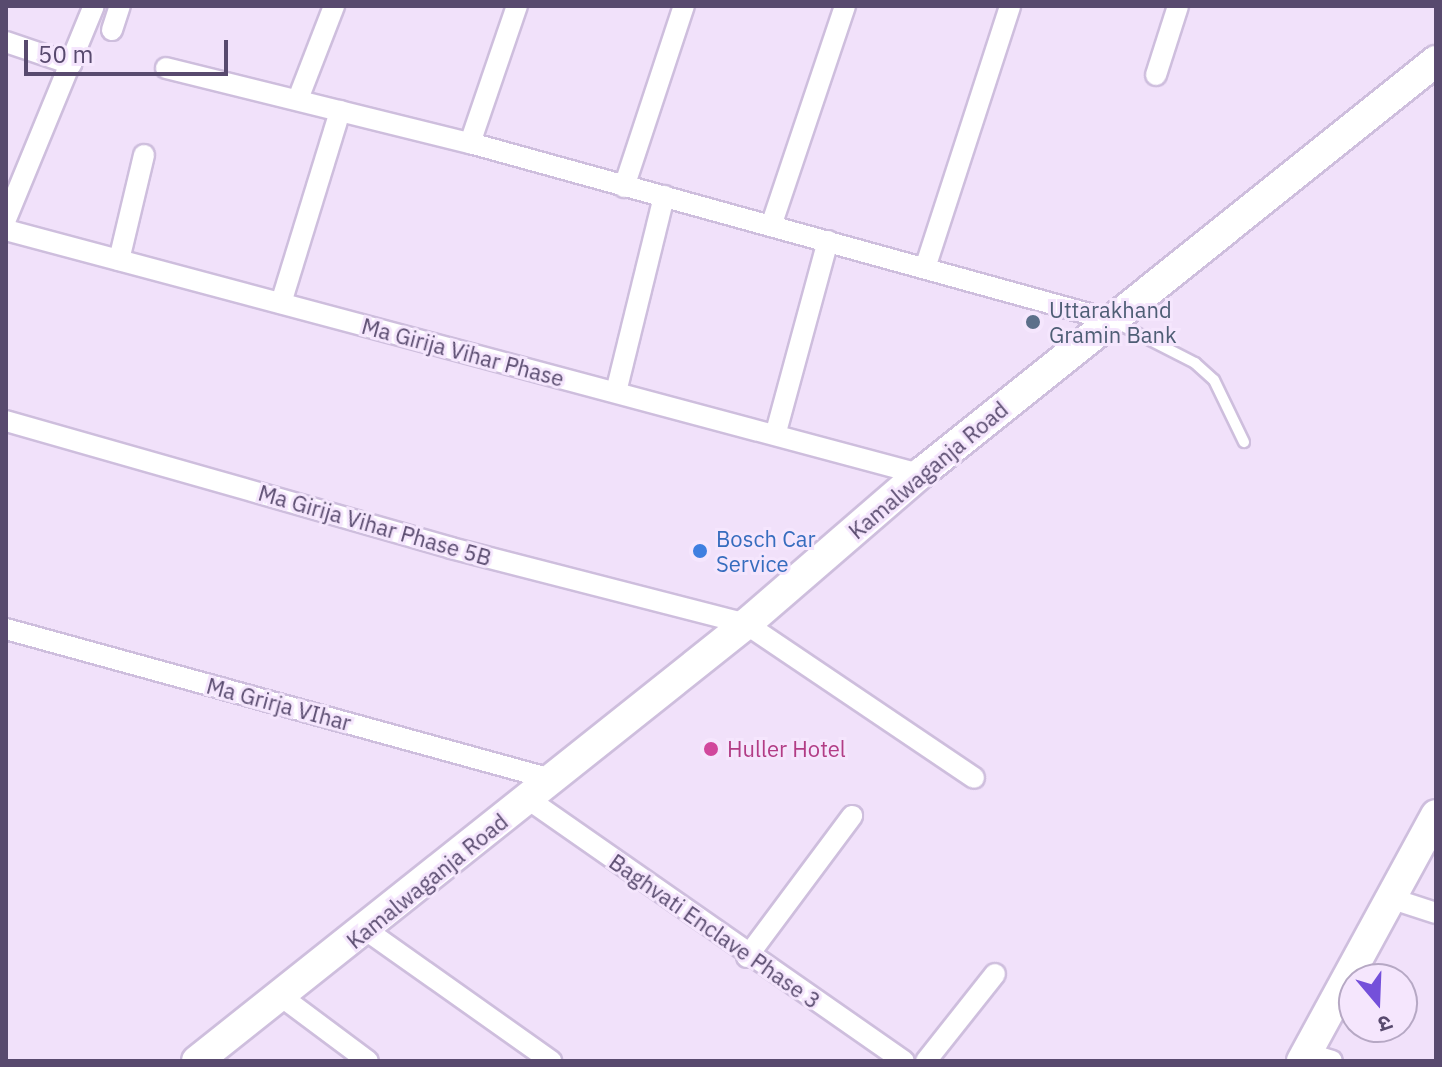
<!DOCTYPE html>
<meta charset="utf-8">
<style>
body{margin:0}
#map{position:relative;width:1442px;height:1067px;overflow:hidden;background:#f1e1fa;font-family:"IBM Plex Sans","Noto Sans Devanagari",sans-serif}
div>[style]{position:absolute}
.roads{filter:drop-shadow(2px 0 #cebedd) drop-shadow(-2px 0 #cebedd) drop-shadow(0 2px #cebedd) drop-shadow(0 -2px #cebedd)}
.lane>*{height:10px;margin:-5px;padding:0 5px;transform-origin:5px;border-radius:5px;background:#fff}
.street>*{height:20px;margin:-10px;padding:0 10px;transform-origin:10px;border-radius:10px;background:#fff}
.secondary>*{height:30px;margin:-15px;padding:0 15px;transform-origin:15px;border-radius:15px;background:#fff}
.dots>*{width:22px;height:22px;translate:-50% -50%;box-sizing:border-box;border:4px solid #f5e6fd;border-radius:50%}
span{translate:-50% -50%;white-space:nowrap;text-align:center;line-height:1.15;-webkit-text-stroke:6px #f5e6fd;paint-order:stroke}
.service-label{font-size:22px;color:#4e5e75}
.left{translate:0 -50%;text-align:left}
.street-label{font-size:22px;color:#584a6e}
.shop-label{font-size:22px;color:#366cbe}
.hotel-label{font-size:22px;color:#b23c85}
.frame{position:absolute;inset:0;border:8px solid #584a6e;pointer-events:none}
.north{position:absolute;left:1338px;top:963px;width:80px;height:80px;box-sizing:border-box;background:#f5e6fd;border:2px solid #b6a8c4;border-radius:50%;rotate:161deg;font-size:22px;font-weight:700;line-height:32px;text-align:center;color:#584a6e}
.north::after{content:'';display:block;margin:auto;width:28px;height:36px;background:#7450da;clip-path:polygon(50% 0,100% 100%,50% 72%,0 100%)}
.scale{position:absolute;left:24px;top:40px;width:204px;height:36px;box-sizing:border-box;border:4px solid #584a6e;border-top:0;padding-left:10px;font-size:24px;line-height:28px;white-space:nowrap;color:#584a6e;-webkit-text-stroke:6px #f5e6fd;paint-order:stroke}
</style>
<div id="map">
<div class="roads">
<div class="lane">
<i style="left:1117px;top:323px;width:88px;rotate:27.1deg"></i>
<i style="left:1195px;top:363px;width:25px;rotate:42deg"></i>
<i style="left:1214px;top:380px;width:69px;rotate:64.2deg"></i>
</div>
<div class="street">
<i style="left:112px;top:30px;width:25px;rotate:-72deg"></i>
<i style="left:6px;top:42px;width:69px;rotate:18.7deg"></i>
<i style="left:166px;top:68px;width:313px;rotate:13.9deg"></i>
<i style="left:470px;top:143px;width:665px;rotate:15.44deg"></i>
<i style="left:1156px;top:75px;width:72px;rotate:-72.3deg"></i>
<i style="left:298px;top:99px;width:100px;rotate:-68.8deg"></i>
<i style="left:470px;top:143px;width:145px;rotate:-71.1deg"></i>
<i style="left:624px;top:187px;width:191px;rotate:-71.7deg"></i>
<i style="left:6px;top:219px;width:230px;rotate:-67.6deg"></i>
<i style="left:771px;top:226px;width:232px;rotate:-71.4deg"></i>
<i style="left:6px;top:230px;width:946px;rotate:14.95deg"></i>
<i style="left:119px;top:260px;width:108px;rotate:-76.6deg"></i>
<i style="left:926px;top:265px;width:272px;rotate:-72deg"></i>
<i style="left:281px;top:303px;width:201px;rotate:-72.9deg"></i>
<i style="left:616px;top:392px;width:202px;rotate:-76.2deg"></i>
<i style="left:6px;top:421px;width:463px;rotate:15.9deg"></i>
<i style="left:451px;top:548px;width:305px;rotate:14.4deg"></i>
<i style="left:746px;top:624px;width:275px;rotate:34deg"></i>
<i style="left:776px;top:432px;width:198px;rotate:-74.8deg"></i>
<i style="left:6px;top:629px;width:565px;rotate:15.39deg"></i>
<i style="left:528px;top:799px;width:458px;rotate:34.9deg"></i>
<i style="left:1390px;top:898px;width:48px;rotate:18.1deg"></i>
<i style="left:366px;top:930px;width:227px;rotate:35.3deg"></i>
<i style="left:747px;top:957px;width:176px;rotate:-53.3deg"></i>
<i style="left:282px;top:997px;width:107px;rotate:36.7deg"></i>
<i style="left:1306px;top:1053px;width:27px;rotate:17deg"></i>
<i style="left:926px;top:1061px;width:111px;rotate:-51.6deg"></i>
</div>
<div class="secondary">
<i style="left:197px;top:1061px;width:702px;rotate:-38.52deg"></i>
<i style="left:746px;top:624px;width:230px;rotate:-40.8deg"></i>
<i style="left:920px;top:474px;width:661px;rotate:-38.67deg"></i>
<i style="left:1302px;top:1061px;width:280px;rotate:-61.4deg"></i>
</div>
</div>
<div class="dots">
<i style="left:1033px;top:322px;background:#5c6f8a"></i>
<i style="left:700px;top:551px;background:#3f7fe0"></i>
<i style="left:711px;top:749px;background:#d1479c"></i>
</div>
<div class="service-label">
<span class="left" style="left:1049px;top:322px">Uttarakhand<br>Gramin Bank</span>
</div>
<div class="street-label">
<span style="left:463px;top:352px;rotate:15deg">Ma Girija Vihar Phase</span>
<span style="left:928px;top:470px;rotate:-40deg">Kamalwaganja Road</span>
<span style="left:375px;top:525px;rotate:16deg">Ma Girija Vihar Phase 5B</span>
<span style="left:279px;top:704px;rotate:15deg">Ma Grirja VIhar</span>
<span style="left:427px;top:881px;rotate:-39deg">Kamalwaganja Road</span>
<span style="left:715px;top:931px;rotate:35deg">Baghvati Enclave Phase 3</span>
</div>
<div class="shop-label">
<span class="left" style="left:716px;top:551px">Bosch Car<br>Service</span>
</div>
<div class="hotel-label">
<span class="left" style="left:727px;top:749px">Huller Hotel</span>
</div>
<div class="frame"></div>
<div class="north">उ</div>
<div class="scale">50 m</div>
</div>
